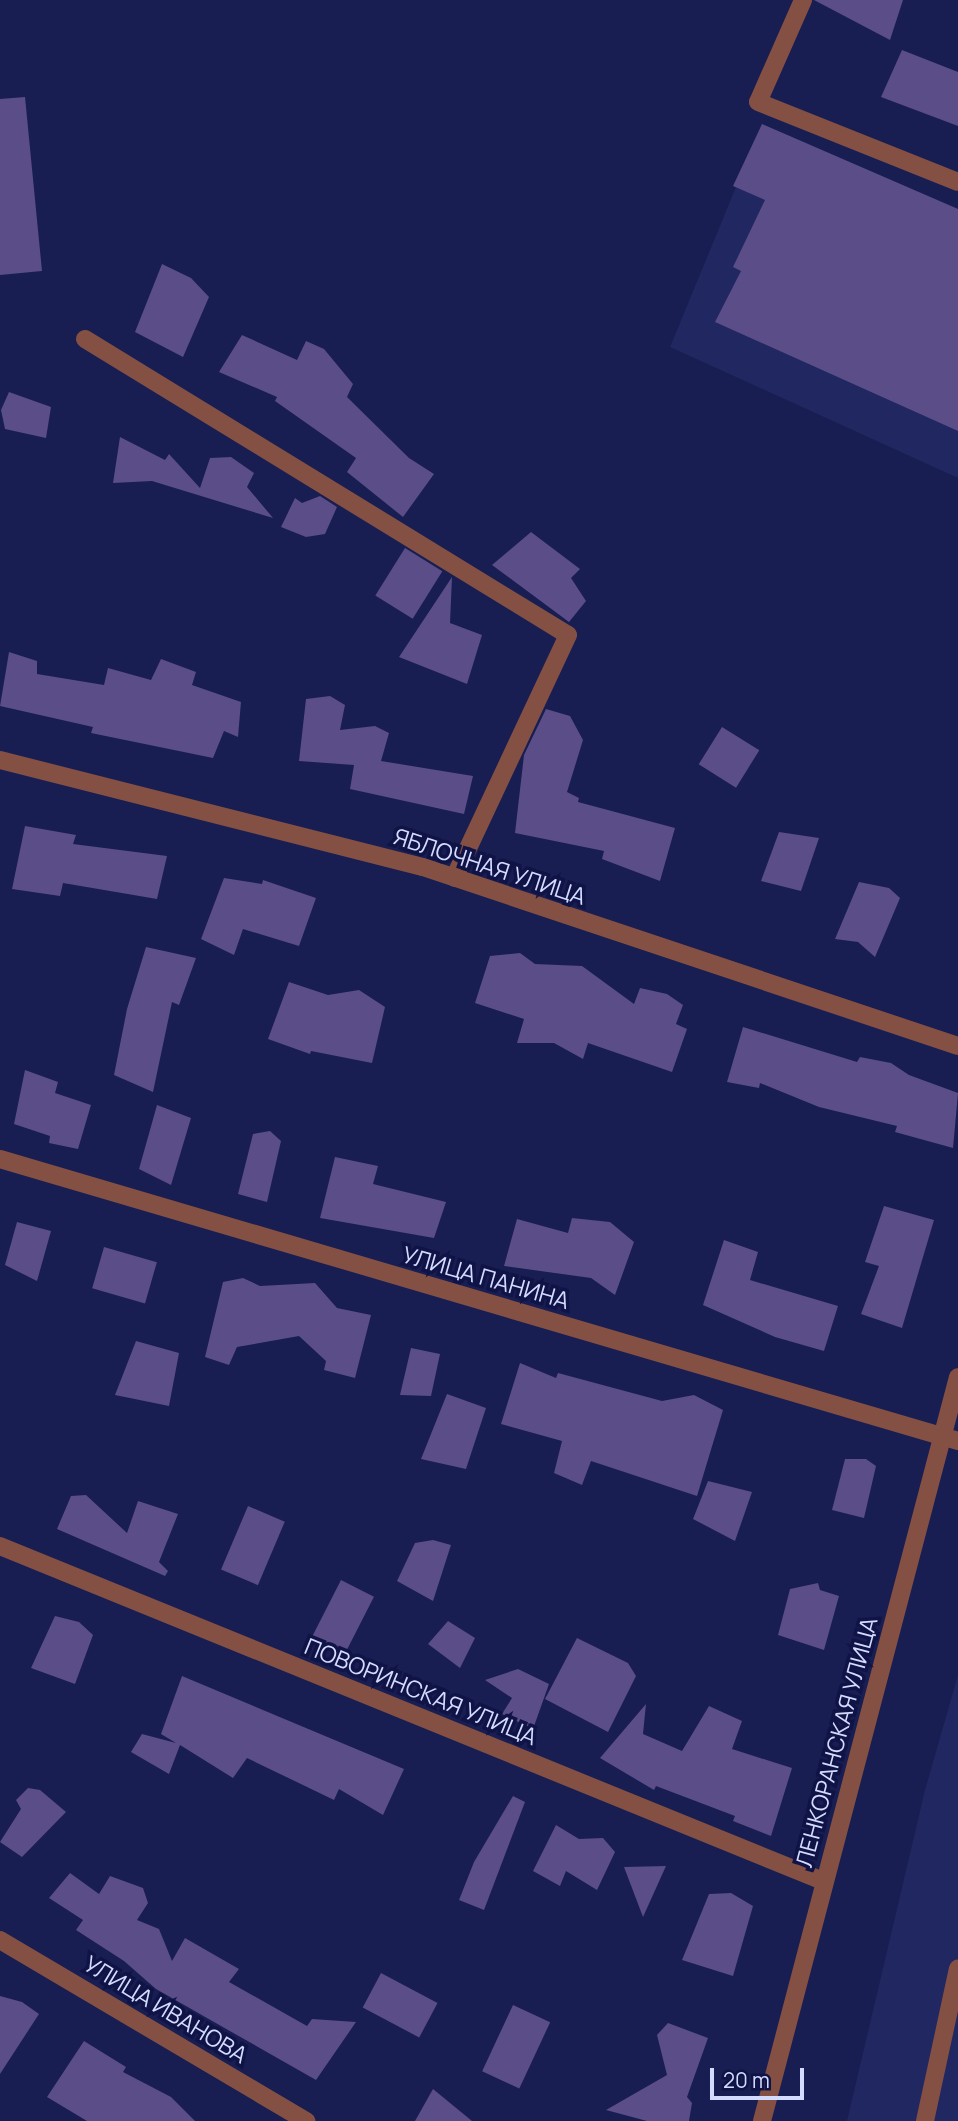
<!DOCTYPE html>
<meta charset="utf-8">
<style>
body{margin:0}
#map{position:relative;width:958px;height:2121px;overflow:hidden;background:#181e51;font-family:Manrope,sans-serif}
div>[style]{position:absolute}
.built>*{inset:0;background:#202761}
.building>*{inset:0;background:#5b4d87;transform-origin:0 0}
.minor>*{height:18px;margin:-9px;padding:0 9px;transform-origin:9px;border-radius:9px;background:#855044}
span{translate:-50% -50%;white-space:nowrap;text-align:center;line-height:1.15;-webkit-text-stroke:7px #101346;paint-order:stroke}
.street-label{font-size:23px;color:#d3dcfe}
.scale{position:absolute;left:710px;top:2068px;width:94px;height:32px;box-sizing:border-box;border:4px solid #d3dcfe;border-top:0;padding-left:9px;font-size:21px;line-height:24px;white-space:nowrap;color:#d3dcfe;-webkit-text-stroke:5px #101346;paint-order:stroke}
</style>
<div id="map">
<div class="built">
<i style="clip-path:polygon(762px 124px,958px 209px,958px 478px,670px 347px)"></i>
<i style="clip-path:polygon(958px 1675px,958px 2121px,847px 2121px,925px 1790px)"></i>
</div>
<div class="building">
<i style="clip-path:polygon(814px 0,903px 0,890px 40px)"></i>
<i style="clip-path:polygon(902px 50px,958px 72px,958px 126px,881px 97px)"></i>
<i style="clip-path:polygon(25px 97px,42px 271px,0 275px,0 99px)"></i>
<i style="clip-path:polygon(762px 124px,958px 209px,958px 431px,715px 322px,741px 271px,733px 267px,765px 200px,733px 186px)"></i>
<i style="clip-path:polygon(162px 264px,191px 278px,209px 297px,183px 357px,135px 332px)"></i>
<i style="clip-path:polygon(242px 335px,297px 360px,306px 341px,324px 349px,353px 384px,347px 397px,409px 458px,434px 474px,403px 517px,347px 472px,356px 458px,275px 401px,277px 397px,219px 372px)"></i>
<i style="clip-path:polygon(9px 392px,51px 407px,46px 438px,5px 429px,1px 410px)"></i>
<i style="clip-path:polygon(120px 437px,165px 460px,169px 454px,200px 488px,210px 458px,231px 457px,254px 473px,247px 487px,273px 518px,152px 481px,113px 483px)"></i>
<i style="clip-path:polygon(320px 496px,337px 507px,325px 534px,306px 537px,281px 527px,295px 498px,302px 503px)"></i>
<i style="clip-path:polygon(531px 532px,580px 569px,571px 578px,586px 601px,569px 622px,492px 565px)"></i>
<i style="left:405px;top:548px;width:44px;height:56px;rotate:32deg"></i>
<i style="clip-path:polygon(452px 577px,450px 623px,482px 635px,467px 684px,399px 657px)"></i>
<i style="clip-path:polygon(9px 652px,37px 661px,37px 674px,104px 685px,108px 668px,151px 680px,161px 659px,196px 672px,192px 685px,241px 702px,238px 737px,224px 731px,213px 758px,91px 733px,93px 727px,0 706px)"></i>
<i style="clip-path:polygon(330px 696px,345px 705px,340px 730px,375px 726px,389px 733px,381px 761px,473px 776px,464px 814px,350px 789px,354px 765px,299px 761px,306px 699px)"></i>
<i style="clip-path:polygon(546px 709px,570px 716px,583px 740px,567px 792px,579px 798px,578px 802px,675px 828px,660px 881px,602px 859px,604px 851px,515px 833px,524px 755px)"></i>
<i style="left:722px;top:727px;width:44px;height:44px;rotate:32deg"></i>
<i style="clip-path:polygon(25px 826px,76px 835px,73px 844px,167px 856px,157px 899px,63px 883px,60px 896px,12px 889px)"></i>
<i style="clip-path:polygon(779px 832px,819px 838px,801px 891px,761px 881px)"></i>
<i style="clip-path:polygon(224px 878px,262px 884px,263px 880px,316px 898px,299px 946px,243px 929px,234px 955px,201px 939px)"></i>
<i style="clip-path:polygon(859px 882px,889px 888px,900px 898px,875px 957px,858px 942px,835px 939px)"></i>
<i style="clip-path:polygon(146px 947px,196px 958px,179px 1005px,172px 1002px,153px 1092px,114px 1075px,127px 1009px)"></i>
<i style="clip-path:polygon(520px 953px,535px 964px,582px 966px,634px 1004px,640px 988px,667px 994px,683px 1005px,676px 1024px,687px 1029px,672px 1072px,588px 1043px,583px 1059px,554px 1043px,517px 1043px,524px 1019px,475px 1003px,490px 956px)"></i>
<i style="clip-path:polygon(289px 982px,328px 995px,359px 990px,385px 1007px,372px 1063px,311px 1051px,310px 1054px,268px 1039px)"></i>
<i style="clip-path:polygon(743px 1027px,857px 1062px,860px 1057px,891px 1063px,909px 1075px,958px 1093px,953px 1148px,895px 1132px,897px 1126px,819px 1107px,760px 1083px,759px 1088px,727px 1082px)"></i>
<i style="clip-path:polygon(25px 1070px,58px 1082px,55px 1093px,91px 1105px,78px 1149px,49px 1143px,50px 1136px,14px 1124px)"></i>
<i style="clip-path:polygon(157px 1105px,191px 1118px,171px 1185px,139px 1169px)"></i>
<i style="clip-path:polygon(270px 1131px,281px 1141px,267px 1202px,238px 1194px,253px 1134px)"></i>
<i style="clip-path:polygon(335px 1157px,378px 1166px,373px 1184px,446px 1202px,434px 1238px,320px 1218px)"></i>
<i style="clip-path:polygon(884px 1206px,934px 1220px,902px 1328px,861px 1314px,879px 1266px,865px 1262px)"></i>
<i style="clip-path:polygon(572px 1218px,610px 1222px,634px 1242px,615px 1295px,591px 1278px,504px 1266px,517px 1219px,568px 1233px)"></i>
<i style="clip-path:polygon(17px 1222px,51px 1231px,37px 1281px,5px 1265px)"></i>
<i style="clip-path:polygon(724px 1240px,758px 1252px,750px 1280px,838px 1306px,824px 1351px,775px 1337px,703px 1305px)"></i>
<i style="left:104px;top:1247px;width:55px;height:43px;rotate:16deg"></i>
<i style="clip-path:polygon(243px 1278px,260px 1286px,315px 1283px,337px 1308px,371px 1315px,355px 1378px,324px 1370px,326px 1361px,299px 1336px,237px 1347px,229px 1365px,205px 1357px,223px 1282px)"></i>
<i style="clip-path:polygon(136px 1341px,179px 1353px,169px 1406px,115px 1395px)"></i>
<i style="clip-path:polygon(411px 1348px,440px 1354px,431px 1396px,400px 1395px)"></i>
<i style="clip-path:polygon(520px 1363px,556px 1378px,558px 1373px,662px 1401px,694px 1395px,723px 1410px,697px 1496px,591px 1461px,582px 1485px,554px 1473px,562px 1441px,501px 1424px)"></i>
<i style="clip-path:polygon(447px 1394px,486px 1408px,466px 1469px,421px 1459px)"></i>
<i style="clip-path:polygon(845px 1459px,866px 1459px,876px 1466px,864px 1518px,832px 1510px)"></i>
<i style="clip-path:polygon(708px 1481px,752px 1492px,735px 1541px,693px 1519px)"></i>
<i style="clip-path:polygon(86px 1495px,127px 1533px,138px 1501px,178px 1514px,159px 1562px,168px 1571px,165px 1576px,57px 1529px,71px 1496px)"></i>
<i style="left:248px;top:1506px;width:40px;height:69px;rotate:23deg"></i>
<i style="clip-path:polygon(433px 1540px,451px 1545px,433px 1601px,397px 1581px,415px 1543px)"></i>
<i style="left:341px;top:1580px;width:37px;height:64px;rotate:27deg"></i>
<i style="clip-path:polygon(818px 1583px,820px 1590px,839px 1596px,824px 1650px,778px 1635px,790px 1589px)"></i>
<i style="clip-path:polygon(55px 1616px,79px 1622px,93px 1635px,75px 1684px,31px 1668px)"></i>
<i style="clip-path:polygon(448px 1621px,475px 1638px,460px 1668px,428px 1644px)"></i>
<i style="clip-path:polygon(577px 1638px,628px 1663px,636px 1676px,608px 1732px,545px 1699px)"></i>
<i style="clip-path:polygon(518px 1669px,549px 1684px,533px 1729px,502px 1714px,512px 1698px,485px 1680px)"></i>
<i style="clip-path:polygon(182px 1676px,404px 1769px,383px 1815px,339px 1789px,334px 1800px,247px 1758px,233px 1778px,180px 1745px,169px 1774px,131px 1752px,142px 1734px,176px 1743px,161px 1734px)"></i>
<i style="clip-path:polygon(646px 1704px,643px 1734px,682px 1751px,709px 1706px,742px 1721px,732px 1749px,792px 1768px,771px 1836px,733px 1821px,735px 1816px,656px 1786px,654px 1790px,600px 1758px)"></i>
<i style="clip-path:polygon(28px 1788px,40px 1790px,66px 1812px,22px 1857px,0 1842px,21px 1809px,16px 1800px)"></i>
<i style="clip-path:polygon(513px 1796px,525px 1802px,484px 1910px,459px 1900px,474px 1862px)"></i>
<i style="clip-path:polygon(556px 1825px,579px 1839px,603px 1838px,615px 1852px,597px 1890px,566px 1871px,560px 1886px,533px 1871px)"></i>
<i style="clip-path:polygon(666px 1866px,643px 1917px,624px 1867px)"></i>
<i style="clip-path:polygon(70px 1873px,99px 1894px,110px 1876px,143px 1888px,148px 1903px,137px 1920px,159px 1929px,172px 1961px,185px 1938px,239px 1969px,229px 1982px,307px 2026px,312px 2019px,356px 2022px,316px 2080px,156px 1989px,124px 1961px,76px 1930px,83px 1920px,49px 1898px)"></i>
<i style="clip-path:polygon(731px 1893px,753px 1906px,733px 1976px,682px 1960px,709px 1894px)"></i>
<i style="left:381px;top:1973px;width:64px;height:39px;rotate:28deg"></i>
<i style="clip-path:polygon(0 1996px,22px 2002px,39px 2014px,0 2074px)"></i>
<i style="left:513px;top:2005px;width:41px;height:73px;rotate:25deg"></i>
<i style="clip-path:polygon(668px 2023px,708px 2038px,687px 2097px,692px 2103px,689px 2121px,647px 2121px,606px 2110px,667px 2075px,657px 2035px)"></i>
<i style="clip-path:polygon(84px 2041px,126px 2067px,123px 2072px,171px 2097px,195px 2121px,87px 2121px,47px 2097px)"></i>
<i style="clip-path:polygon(433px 2089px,472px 2121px,415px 2121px)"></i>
</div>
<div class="minor">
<i style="left:803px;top:0;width:111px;rotate:113.8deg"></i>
<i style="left:758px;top:102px;width:215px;rotate:21.8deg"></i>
<i style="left:85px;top:339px;width:566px;rotate:31.5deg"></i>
<i style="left:568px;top:635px;width:268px;rotate:115.1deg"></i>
<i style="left:0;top:760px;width:436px;rotate:14.2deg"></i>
<i style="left:423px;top:867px;width:564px;rotate:18.5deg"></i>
<i style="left:0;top:1159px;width:999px;rotate:16.4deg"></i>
<i style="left:0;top:1546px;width:889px;rotate:22.15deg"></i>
<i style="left:0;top:1940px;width:356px;rotate:30.6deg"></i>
<i style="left:762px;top:2121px;width:769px;rotate:-75.24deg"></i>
<i style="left:925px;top:2121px;width:156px;rotate:-77.8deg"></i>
</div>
<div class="street-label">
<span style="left:490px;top:866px;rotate:18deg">ЯБЛОЧНАЯ УЛИЦА</span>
<span style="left:486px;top:1277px;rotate:16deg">УЛИЦА ПАНИНА</span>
<span style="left:421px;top:1691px;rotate:22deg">ПОВОРИНСКАЯ УЛИЦА</span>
<span style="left:836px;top:1742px;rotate:-75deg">ЛЕНКОРАНСКАЯ УЛИЦА</span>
<span style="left:166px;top:2009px;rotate:31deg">УЛИЦА ИВАНОВА</span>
</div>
<div class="scale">20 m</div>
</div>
